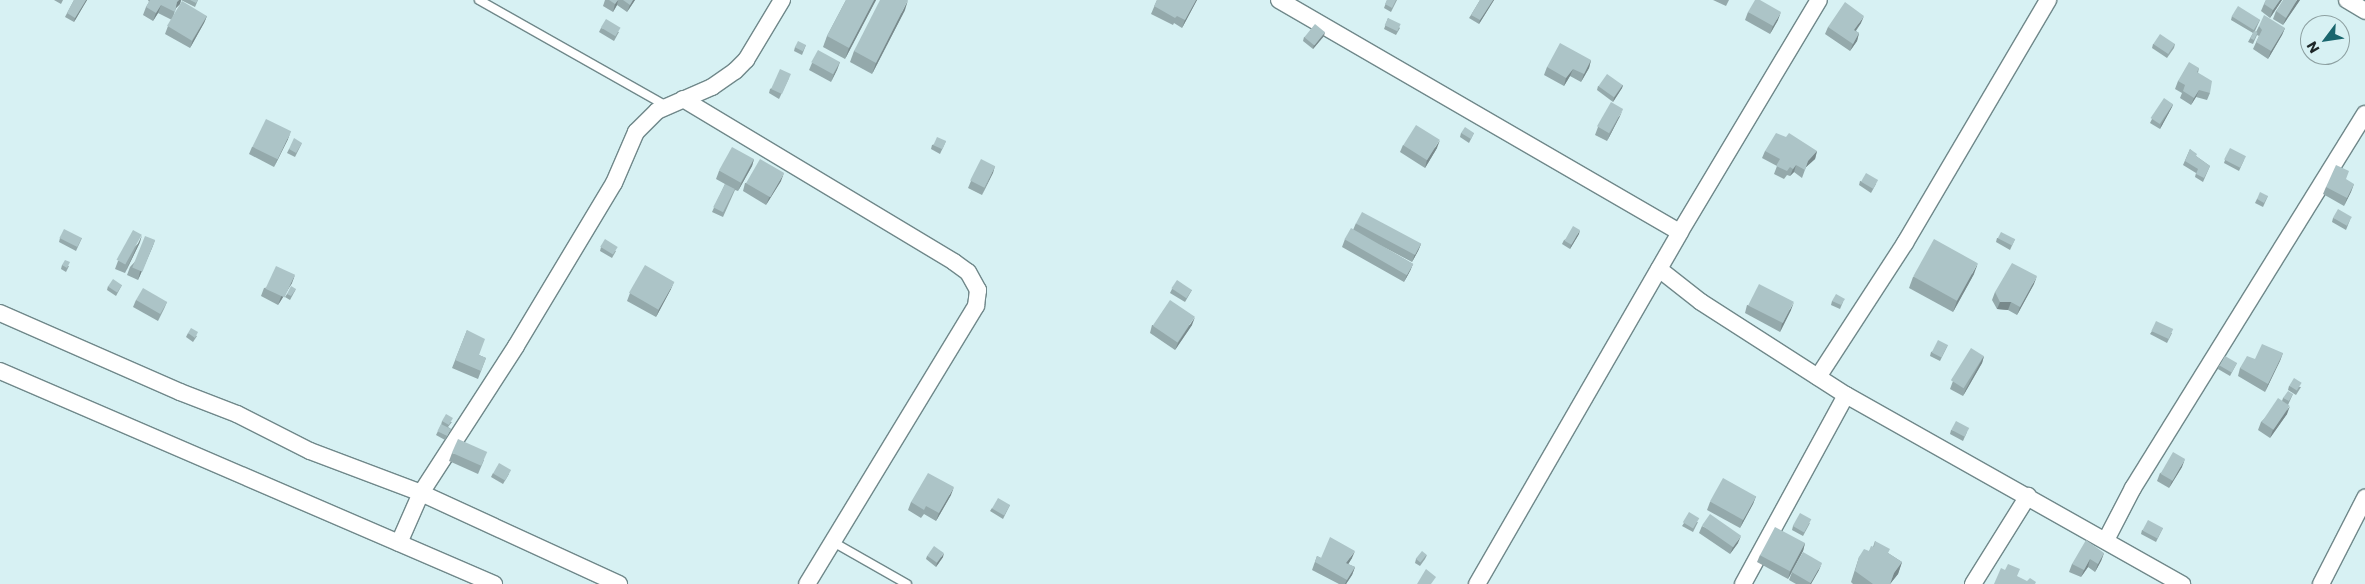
<!DOCTYPE html>
<style>
body{margin:0}
#map{position:relative;width:2365px;height:584px;overflow:hidden;background:#d7f1f3;font-family:Poppins,sans-serif}
div>[style]{position:absolute}
.roads{filter:drop-shadow(1px 0 #70888a) drop-shadow(-1px 0 #70888a) drop-shadow(0 1px #70888a) drop-shadow(0 -1px #70888a)}
.service>*{height:8px;margin:-4px;padding:0 4px;transform-origin:4px;border-radius:4px;background:#fff}
.minor>*{height:16px;margin:-8px;padding:0 8px;transform-origin:8px;border-radius:8px;background:#fff}
.wall>*{inset:0;background:#94a9ab}
.shaded-wall>*{inset:0;background:#78898b}
.building>*{inset:0;background:#acc4c7;transform-origin:0 0}
span{translate:-50% -50%;white-space:nowrap;text-align:center;line-height:1.15;-webkit-text-stroke:5px #d7f1f3;paint-order:stroke}
.north{position:absolute;left:2300px;top:15px;width:50px;height:50px;box-sizing:border-box;background:#d7f1f3;border:1px solid #8da0a1;border-radius:50%;rotate:239deg;font-size:14px;font-weight:700;line-height:20px;text-align:center;color:#1d2627}
.north::after{content:'';display:block;margin:auto;width:18px;height:22px;background:#19666d;clip-path:polygon(50% 0,100% 100%,50% 72%,0 100%)}
</style>
<div id="map">
<div class="roads">
<div class="service">
<i style="left:479px;top:0;width:215px;rotate:29.5deg"></i>
<i style="left:833px;top:542px;width:85px;rotate:29.6deg"></i>
</div>
<div class="minor">
<i style="left:1279px;top:0;width:463px;rotate:30.1deg"></i>
<i style="left:1680px;top:232px;width:270px;rotate:-59.1deg"></i>
<i style="left:2347px;top:0;width:21px;rotate:31deg"></i>
<i style="left:683px;top:99px;width:316px;rotate:31deg"></i>
<i style="left:954px;top:262px;width:17px;rotate:36deg"></i>
<i style="left:968px;top:272px;width:21px;rotate:61deg"></i>
<i style="left:978px;top:290px;width:16px;rotate:97deg"></i>
<i style="left:976px;top:306px;width:325px;rotate:121.3deg"></i>
<i style="left:1659px;top:269px;width:53px;rotate:38.2deg"></i>
<i style="left:1701px;top:302px;width:172px;rotate:32.7deg"></i>
<i style="left:1846px;top:395px;width:386px;rotate:29.4deg"></i>
<i style="left:0;top:313px;width:197px;rotate:23.7deg"></i>
<i style="left:180px;top:392px;width:61px;rotate:21.1deg"></i>
<i style="left:237px;top:414px;width:82px;rotate:26.9deg"></i>
<i style="left:310px;top:451px;width:119px;rotate:20.7deg"></i>
<i style="left:421px;top:493px;width:218px;rotate:24.7deg"></i>
<i style="left:0;top:371px;width:538px;rotate:23.32deg"></i>
<i style="left:1818px;top:377px;width:160px;rotate:-57deg"></i>
<i style="left:1905px;top:243px;width:282px;rotate:-59.5deg"></i>
<i style="left:2106px;top:540px;width:59px;rotate:-62.6deg"></i>
<i style="left:2133px;top:488px;width:440px;rotate:-58.2deg"></i>
<i style="left:399px;top:543px;width:55px;rotate:-66.3deg"></i>
<i style="left:421px;top:493px;width:175px;rotate:-57.1deg"></i>
<i style="left:516px;top:346px;width:190px;rotate:-59deg"></i>
<i style="left:614px;top:183px;width:56px;rotate:-66.7deg"></i>
<i style="left:636px;top:132px;width:30px;rotate:-45deg"></i>
<i style="left:657px;top:111px;width:60px;rotate:-23.6deg"></i>
<i style="left:712px;top:87px;width:28px;rotate:-35deg"></i>
<i style="left:735px;top:71px;width:16px;rotate:-45deg"></i>
<i style="left:746px;top:60px;width:70px;rotate:-59deg"></i>
<i style="left:1477px;top:584px;width:406px;rotate:-60deg"></i>
<i style="left:1743px;top:584px;width:215px;rotate:-61.4deg"></i>
<i style="left:1973px;top:584px;width:104px;rotate:-58deg"></i>
<i style="left:2321px;top:584px;width:97px;rotate:-62.9deg"></i>
</div>
</div>
<div class="wall">
<i style="clip-path:polygon(54px 0,63px 0,61px 4px)"></i>
<i style="clip-path:polygon(74px 0,87px 0,74px 22px,65px 17px)"></i>
<i style="clip-path:polygon(148px 0,181px 0,180px 4px,176px 8px,173px 17px,207px 16px,204px 23px,190px 48px,165px 34px,168px 26px,172px 20px,158px 13px,153px 21px,143px 15px,146px 7px,149px 2px)"></i>
<i style="clip-path:polygon(181px 0,198px 0,195px 7px)"></i>
<i style="clip-path:polygon(605px 0,635px 0,627px 12px,617px 5px,613px 12px,603px 6px)"></i>
<i style="clip-path:polygon(846px 0,876px 0,845px 59px,823px 47px,827px 36px)"></i>
<i style="clip-path:polygon(1157px 0,1197px 0,1182px 28px,1174px 23px,1173px 25px,1151px 14px)"></i>
<i style="clip-path:polygon(1387px 0,1397px 0,1391px 12px,1384px 8px)"></i>
<i style="clip-path:polygon(1480px 0,1494px 0,1479px 24px,1469px 18px,1471px 15px)"></i>
<i style="clip-path:polygon(1713px 0,1729px 0,1726px 6px)"></i>
<i style="clip-path:polygon(2266px 0,2282px 0,2270px 18px,2261px 11px,2264px 4px)"></i>
<i style="clip-path:polygon(2300px 0,2283px 25px,2273px 19px,2276px 11px)"></i>
<i style="clip-path:polygon(905px 10px,872px 74px,850px 62px,854px 51px)"></i>
<i style="clip-path:polygon(1748px 12px,1778px 20px,1770px 34px,1745px 20px)"></i>
<i style="clip-path:polygon(2232px 16px,2260px 20px,2255px 31px,2256px 32px,2259px 26px,2285px 28px,2282px 35px,2268px 59px,2253px 49px,2259px 36px,2257px 35px,2253px 44px,2248px 42px,2253px 33px,2231px 20px)"></i>
<i style="clip-path:polygon(1388px 18px,1400px 28px,1396px 35px,1384px 29px)"></i>
<i style="clip-path:polygon(1861px 23px,1856px 31px,1859px 33px,1857px 41px,1850px 51px,1825px 34px,1828px 27px)"></i>
<i style="clip-path:polygon(601px 28px,619px 32px,614px 41px,599px 32px)"></i>
<i style="clip-path:polygon(1324px 36px,1313px 49px,1303px 41px,1304px 37px)"></i>
<i style="clip-path:polygon(2153px 44px,2175px 44px,2174px 48px,2167px 58px,2152px 48px)"></i>
<i style="clip-path:polygon(806px 45px,802px 55px,794px 51px,795px 47px)"></i>
<i style="clip-path:polygon(1591px 60px,1589px 68px,1581px 82px,1570px 76px,1564px 86px,1544px 75px,1547px 67px)"></i>
<i style="clip-path:polygon(840px 62px,831px 82px,809px 70px,812px 63px)"></i>
<i style="clip-path:polygon(2199px 68px,2198px 73px,2210px 93px,2207px 100px,2196px 97px,2191px 105px,2180px 98px,2182px 93px,2175px 89px,2178px 81px)"></i>
<i style="clip-path:polygon(789px 78px,779px 99px,769px 93px,770px 89px)"></i>
<i style="clip-path:polygon(1623px 85px,1622px 88px,1613px 102px,1597px 90px,1598px 86px)"></i>
<i style="clip-path:polygon(2173px 104px,2172px 107px,2160px 129px,2150px 123px,2152px 119px)"></i>
<i style="clip-path:polygon(1620px 116px,1607px 141px,1595px 135px,1598px 127px)"></i>
<i style="clip-path:polygon(1461px 133px,1474px 133px,1469px 143px,1460px 137px)"></i>
<i style="clip-path:polygon(288px 139px,274px 167px,249px 154px,252px 147px)"></i>
<i style="clip-path:polygon(946px 141px,940px 154px,931px 149px,932px 145px)"></i>
<i style="clip-path:polygon(302px 143px,295px 157px,287px 153px,289px 149px)"></i>
<i style="clip-path:polygon(1403px 145px,1437px 148px,1425px 168px,1400px 152px)"></i>
<i style="clip-path:polygon(2190px 149px,2196px 156px,2210px 166px,2203px 182px,2195px 177px,2196px 173px,2183px 165px)"></i>
<i style="clip-path:polygon(1765px 151px,1817px 151px,1815px 159px,1806px 167px,1802px 178px,1794px 172px,1790px 176px,1787px 175px,1784px 179px,1774px 174px,1777px 166px,1762px 158px)"></i>
<i style="clip-path:polygon(754px 159px,752px 166px,738px 191px,735px 190px,723px 217px,712px 212px,725px 184px,716px 179px,719px 171px)"></i>
<i style="clip-path:polygon(2225px 160px,2244px 160px,2239px 171px,2224px 163px)"></i>
<i style="clip-path:polygon(995px 166px,982px 195px,968px 188px,971px 181px)"></i>
<i style="clip-path:polygon(781px 181px,766px 205px,743px 191px,745px 183px)"></i>
<i style="clip-path:polygon(1860px 181px,1876px 184px,1871px 193px,1859px 185px)"></i>
<i style="clip-path:polygon(2354px 184px,2344px 206px,2323px 194px,2326px 187px)"></i>
<i style="clip-path:polygon(2268px 196px,2263px 207px,2255px 203px,2257px 199px)"></i>
<i style="clip-path:polygon(2333px 218px,2350px 220px,2346px 230px,2332px 222px)"></i>
<i style="clip-path:polygon(1356px 223px,1421px 244px,1418px 251px,1412px 262px,1378px 244px,1413px 264px,1410px 271px,1404px 282px,1342px 247px,1345px 239px,1353px 230px)"></i>
<i style="clip-path:polygon(1579px 234px,1570px 249px,1562px 244px,1564px 240px)"></i>
<i style="clip-path:polygon(60px 238px,82px 238px,76px 251px,59px 242px)"></i>
<i style="clip-path:polygon(1997px 238px,2015px 239px,2010px 250px,1996px 242px)"></i>
<i style="clip-path:polygon(155px 240px,138px 280px,127px 275px,130px 267px)"></i>
<i style="clip-path:polygon(140px 242px,125px 273px,115px 269px,118px 261px)"></i>
<i style="clip-path:polygon(601px 247px,616px 251px,612px 258px,600px 251px)"></i>
<i style="clip-path:polygon(62px 265px,69px 266px,66px 272px,61px 269px)"></i>
<i style="clip-path:polygon(1974px 274px,1953px 312px,1909px 288px,1913px 277px)"></i>
<i style="clip-path:polygon(292px 283px,278px 305px,261px 296px,264px 288px)"></i>
<i style="clip-path:polygon(2034px 284px,2017px 315px,2008px 310px,1997px 309px,1992px 300px,1995px 292px)"></i>
<i style="clip-path:polygon(122px 285px,116px 296px,107px 290px,108px 286px)"></i>
<i style="clip-path:polygon(296px 289px,290px 300px,285px 297px,287px 294px)"></i>
<i style="clip-path:polygon(671px 289px,656px 317px,627px 301px,630px 293px)"></i>
<i style="clip-path:polygon(1172px 289px,1192px 290px,1185px 302px,1170px 293px)"></i>
<i style="clip-path:polygon(136px 300px,167px 302px,164px 309px,158px 321px,133px 307px)"></i>
<i style="clip-path:polygon(1832px 301px,1843px 302px,1840px 309px,1831px 305px)"></i>
<i style="clip-path:polygon(1747px 305px,1791px 310px,1780px 332px,1745px 313px)"></i>
<i style="clip-path:polygon(1152px 325px,1192px 325px,1175px 350px,1150px 333px)"></i>
<i style="clip-path:polygon(467px 330px,479px 355px,486px 358px,478px 379px,452px 368px)"></i>
<i style="clip-path:polygon(2152px 331px,2172px 333px,2167px 343px,2150px 334px)"></i>
<i style="clip-path:polygon(188px 333px,197px 336px,193px 342px,186px 337px)"></i>
<i style="clip-path:polygon(1948px 345px,1940px 361px,1930px 356px,1931px 352px)"></i>
<i style="clip-path:polygon(2283px 353px,2265px 392px,2238px 376px,2240px 368px,2255px 359px)"></i>
<i style="clip-path:polygon(1984px 356px,1982px 363px,1963px 396px,1950px 389px,1953px 381px)"></i>
<i style="clip-path:polygon(2237px 363px,2230px 376px,2218px 369px,2219px 365px)"></i>
<i style="clip-path:polygon(2289px 386px,2301px 387px,2296px 395px,2288px 390px)"></i>
<i style="clip-path:polygon(2293px 394px,2288px 405px,2287px 414px,2270px 438px,2258px 430px,2261px 422px,2282px 401px,2283px 398px)"></i>
<i style="clip-path:polygon(442px 421px,452px 422px,448px 427px,451px 429px,445px 440px,436px 435px,441px 425px)"></i>
<i style="clip-path:polygon(1951px 430px,1967px 432px,1963px 441px,1950px 434px)"></i>
<i style="clip-path:polygon(452px 453px,484px 460px,478px 474px,449px 461px)"></i>
<i style="clip-path:polygon(2182px 467px,2169px 488px,2157px 481px,2160px 473px)"></i>
<i style="clip-path:polygon(493px 473px,509px 474px,503px 484px,491px 477px)"></i>
<i style="clip-path:polygon(951px 495px,936px 521px,924px 514px,921px 518px,908px 510px,911px 502px)"></i>
<i style="clip-path:polygon(1756px 496px,1753px 504px,1740px 528px,1707px 510px,1710px 502px)"></i>
<i style="clip-path:polygon(1010px 505px,1003px 519px,990px 511px,992px 508px)"></i>
<i style="clip-path:polygon(1698px 522px,1693px 532px,1682px 526px,1684px 523px)"></i>
<i style="clip-path:polygon(1810px 523px,1803px 536px,1792px 530px,1793px 526px)"></i>
<i style="clip-path:polygon(1702px 526px,1738px 543px,1730px 554px,1699px 533px)"></i>
<i style="clip-path:polygon(2163px 528px,2156px 542px,2141px 534px,2142px 530px)"></i>
<i style="clip-path:polygon(1875px 541px,1888px 553px,1902px 562px,1898px 574px,1890px 584px,1853px 584px,1851px 582px,1859px 557px,1869px 551px,1873px 547px)"></i>
<i style="clip-path:polygon(1805px 543px,1803px 551px,1788px 579px,1757px 562px,1760px 555px)"></i>
<i style="clip-path:polygon(2104px 553px,2101px 561px,2095px 572px,2088px 567px,2081px 577px,2069px 572px,2072px 564px)"></i>
<i style="clip-path:polygon(1427px 555px,1425px 559px,1420px 566px,1415px 563px,1416px 559px)"></i>
<i style="clip-path:polygon(927px 556px,943px 557px,936px 567px,926px 559px)"></i>
<i style="clip-path:polygon(1317px 556px,1321px 558px,1352px 558px,1348px 564px,1355px 567px,1352px 575px,1346px 584px,1339px 584px,1312px 570px)"></i>
<i style="clip-path:polygon(1819px 570px,1811px 584px,1796px 584px,1789px 580px,1792px 572px)"></i>
</div>
<div class="shaded-wall">
<i style="clip-path:polygon(86px 0,87px 0,74px 22px,75px 18px)"></i>
<i style="clip-path:polygon(179px 0,181px 0,180px 4px,174px 10px,177px 2px)"></i>
<i style="clip-path:polygon(618px 0,617px 5px,613px 12px,615px 4px)"></i>
<i style="clip-path:polygon(633px 0,635px 0,627px 12px,630px 5px)"></i>
<i style="clip-path:polygon(874px 0,876px 0,845px 59px,849px 48px)"></i>
<i style="clip-path:polygon(908px 0,905px 10px,872px 74px,876px 63px)"></i>
<i style="clip-path:polygon(1196px 0,1197px 0,1182px 28px,1185px 20px)"></i>
<i style="clip-path:polygon(1493px 0,1494px 0,1479px 24px,1480px 20px)"></i>
<i style="clip-path:polygon(2280px 0,2282px 0,2270px 18px,2273px 10px)"></i>
<i style="clip-path:polygon(2297px 0,2300px 0,2283px 25px,2286px 18px)"></i>
<i style="clip-path:polygon(161px 5px,158px 13px,153px 21px,156px 13px)"></i>
<i style="clip-path:polygon(1781px 12px,1778px 20px,1770px 34px,1773px 26px)"></i>
<i style="clip-path:polygon(207px 16px,204px 23px,190px 48px,193px 40px)"></i>
<i style="clip-path:polygon(1864px 16px,1861px 23px,1851px 37px,1854px 30px)"></i>
<i style="clip-path:polygon(2285px 28px,2282px 35px,2268px 59px,2271px 51px)"></i>
<i style="clip-path:polygon(1325px 32px,1324px 36px,1313px 49px,1314px 45px)"></i>
<i style="clip-path:polygon(1859px 33px,1857px 41px,1850px 51px,1853px 44px)"></i>
<i style="clip-path:polygon(1591px 60px,1589px 68px,1581px 82px,1584px 74px)"></i>
<i style="clip-path:polygon(840px 62px,837px 70px,831px 82px,834px 74px)"></i>
<i style="clip-path:polygon(1573px 69px,1570px 76px,1564px 86px,1566px 78px)"></i>
<i style="clip-path:polygon(1623px 85px,1622px 88px,1613px 102px,1614px 98px)"></i>
<i style="clip-path:polygon(2199px 90px,2196px 97px,2191px 105px,2194px 98px)"></i>
<i style="clip-path:polygon(2173px 104px,2172px 107px,2160px 129px,2161px 125px)"></i>
<i style="clip-path:polygon(1623px 109px,1620px 116px,1607px 141px,1610px 134px)"></i>
<i style="clip-path:polygon(291px 131px,288px 139px,274px 167px,277px 160px)"></i>
<i style="clip-path:polygon(1440px 140px,1437px 148px,1425px 168px,1427px 160px)"></i>
<i style="clip-path:polygon(1817px 151px,1815px 159px,1805px 168px,1808px 161px)"></i>
<i style="clip-path:polygon(754px 159px,752px 166px,738px 191px,741px 184px)"></i>
<i style="clip-path:polygon(1796px 165px,1794px 172px,1790px 176px,1793px 169px)"></i>
<i style="clip-path:polygon(995px 166px,993px 173px,982px 195px,985px 188px)"></i>
<i style="clip-path:polygon(784px 173px,781px 181px,766px 205px,769px 198px)"></i>
<i style="clip-path:polygon(2354px 184px,2351px 192px,2344px 206px,2347px 198px)"></i>
<i style="clip-path:polygon(1580px 230px,1579px 234px,1570px 249px,1571px 245px)"></i>
<i style="clip-path:polygon(142px 235px,140px 242px,125px 273px,128px 266px)"></i>
<i style="clip-path:polygon(155px 240px,152px 248px,138px 280px,140px 272px)"></i>
<i style="clip-path:polygon(1421px 244px,1418px 251px,1412px 262px,1415px 254px)"></i>
<i style="clip-path:polygon(1978px 263px,1974px 274px,1953px 312px,1957px 301px)"></i>
<i style="clip-path:polygon(1413px 264px,1410px 271px,1404px 282px,1407px 275px)"></i>
<i style="clip-path:polygon(295px 275px,292px 283px,278px 305px,281px 297px)"></i>
<i style="clip-path:polygon(2037px 276px,2034px 284px,2017px 315px,2020px 307px)"></i>
<i style="clip-path:polygon(674px 282px,671px 289px,656px 317px,659px 309px)"></i>
<i style="clip-path:polygon(1794px 302px,1791px 310px,1780px 332px,1782px 324px)"></i>
<i style="clip-path:polygon(2000px 302px,2011px 302px,2008px 310px,1997px 309px)"></i>
<i style="clip-path:polygon(1195px 317px,1192px 325px,1175px 350px,1178px 343px)"></i>
<i style="clip-path:polygon(2283px 353px,2280px 361px,2265px 392px,2268px 384px)"></i>
<i style="clip-path:polygon(1984px 356px,1982px 363px,1963px 396px,1966px 389px)"></i>
<i style="clip-path:polygon(2290px 406px,2287px 414px,2270px 438px,2273px 430px)"></i>
<i style="clip-path:polygon(2185px 459px,2182px 467px,2169px 488px,2172px 481px)"></i>
<i style="clip-path:polygon(954px 487px,951px 495px,936px 521px,939px 513px)"></i>
<i style="clip-path:polygon(1756px 496px,1753px 504px,1740px 528px,1743px 520px)"></i>
<i style="clip-path:polygon(1741px 536px,1738px 543px,1730px 554px,1733px 547px)"></i>
<i style="clip-path:polygon(1805px 543px,1803px 551px,1788px 579px,1790px 572px)"></i>
<i style="clip-path:polygon(1355px 551px,1352px 558px,1344px 571px,1346px 563px)"></i>
<i style="clip-path:polygon(944px 553px,943px 557px,936px 567px,937px 563px)"></i>
<i style="clip-path:polygon(2104px 553px,2101px 561px,2095px 572px,2098px 564px)"></i>
<i style="clip-path:polygon(2090px 559px,2088px 567px,2081px 577px,2084px 570px)"></i>
<i style="clip-path:polygon(1902px 562px,1898px 574px,1890px 584px,1894px 573px)"></i>
<i style="clip-path:polygon(1822px 563px,1819px 570px,1811px 584px,1810px 584px)"></i>
<i style="clip-path:polygon(1355px 567px,1352px 575px,1346px 584px,1345px 584px,1347px 580px)"></i>
</div>
<div class="building">
<i style="clip-path:polygon(74px 0,86px 0,75px 18px,67px 13px)"></i>
<i style="clip-path:polygon(150px 0,179px 0,177px 2px,175px 12px,161px 5px,156px 13px,146px 7px)"></i>
<i style="clip-path:polygon(190px 0,198px 0,196px 3px)"></i>
<i style="clip-path:polygon(609px 0,618px 0,615px 4px)"></i>
<i style="clip-path:polygon(623px 0,633px 0,630px 5px)"></i>
<i style="clip-path:polygon(846px 0,874px 0,849px 48px,827px 36px)"></i>
<i style="clip-path:polygon(880px 0,908px 0,876px 63px,854px 51px)"></i>
<i style="clip-path:polygon(1157px 0,1196px 0,1185px 20px,1177px 16px,1175px 18px,1154px 6px)"></i>
<i style="clip-path:polygon(1387px 0,1396px 0,1392px 8px,1385px 4px)"></i>
<i style="clip-path:polygon(1480px 0,1493px 0,1480px 20px,1471px 15px)"></i>
<i style="clip-path:polygon(1755px 0,1760px 0,1781px 12px,1773px 26px,1748px 12px)"></i>
<i style="clip-path:polygon(2266px 0,2280px 0,2273px 10px,2264px 4px)"></i>
<i style="clip-path:polygon(2283px 0,2297px 0,2286px 18px,2276px 11px)"></i>
<i style="left:182px;top:1px;width:29px;height:29px;rotate:31deg"></i>
<i style="clip-path:polygon(1845px 2px,1864px 16px,1854px 30px,1859px 33px,1853px 44px,1828px 27px)"></i>
<i style="left:2238px;top:6px;width:26px;height:12px;rotate:32deg"></i>
<i style="clip-path:polygon(2264px 15px,2285px 28px,2271px 51px,2256px 42px,2262px 30px,2259px 26px)"></i>
<i style="left:1388px;top:18px;width:14px;height:8px;rotate:25deg"></i>
<i style="left:606px;top:19px;width:17px;height:10px;rotate:31deg"></i>
<i style="left:1315px;top:24px;width:13px;height:17px;rotate:39deg"></i>
<i style="left:2254px;top:31px;width:4px;height:8px;rotate:27deg"></i>
<i style="left:2160px;top:34px;width:18px;height:12px;rotate:34deg"></i>
<i style="left:798px;top:41px;width:9px;height:7px;rotate:27deg"></i>
<i style="clip-path:polygon(1560px 43px,1591px 60px,1584px 74px,1573px 69px,1566px 78px,1547px 67px)"></i>
<i style="left:818px;top:50px;width:25px;height:14px;rotate:29deg"></i>
<i style="clip-path:polygon(2189px 62px,2199px 68px,2197px 72px,2212px 81px,2210px 93px,2199px 90px,2194px 98px,2183px 91px,2185px 85px,2178px 81px)"></i>
<i style="left:780px;top:69px;width:12px;height:22px;rotate:24deg"></i>
<i style="left:1607px;top:74px;width:19px;height:15px;rotate:35deg"></i>
<i style="left:2164px;top:98px;width:11px;height:24px;rotate:34deg"></i>
<i style="left:1611px;top:102px;width:14px;height:28px;rotate:30deg"></i>
<i style="left:266px;top:119px;width:28px;height:31px;rotate:26deg"></i>
<i style="left:1416px;top:125px;width:28px;height:24px;rotate:32deg"></i>
<i style="clip-path:polygon(1465px 127px,1474px 133px,1471px 139px,1461px 133px)"></i>
<i style="clip-path:polygon(1776px 133px,1786px 137px,1789px 133px,1817px 151px,1808px 161px,1805px 170px,1796px 165px,1793px 169px,1790px 167px,1787px 171px,1776px 166px,1780px 159px,1765px 151px)"></i>
<i style="left:937px;top:137px;width:10px;height:9px;rotate:24deg"></i>
<i style="clip-path:polygon(294px 138px,302px 143px,296px 153px,289px 149px)"></i>
<i style="left:732px;top:147px;width:25px;height:27px;rotate:29deg"></i>
<i style="left:2230px;top:148px;width:18px;height:13px;rotate:27deg"></i>
<i style="clip-path:polygon(2190px 149px,2197px 154px,2196px 156px,2210px 166px,2204px 178px,2196px 174px,2198px 169px,2185px 161px)"></i>
<i style="left:760px;top:159px;width:28px;height:28px;rotate:30deg"></i>
<i style="left:981px;top:159px;width:16px;height:24px;rotate:27deg"></i>
<i style="clip-path:polygon(2336px 165px,2349px 171px,2346px 179px,2354px 184px,2347px 198px,2326px 187px)"></i>
<i style="left:1866px;top:173px;width:14px;height:10px;rotate:30deg"></i>
<i style="left:725px;top:184px;width:11px;height:26px;rotate:27deg"></i>
<i style="clip-path:polygon(2260px 192px,2268px 196px,2264px 203px,2257px 199px)"></i>
<i style="left:2338px;top:209px;width:16px;height:10px;rotate:30deg"></i>
<i style="left:1362px;top:212px;width:67px;height:13px;rotate:28deg"></i>
<i style="left:1573px;top:226px;width:8px;height:17px;rotate:30deg"></i>
<i style="left:1351px;top:228px;width:72px;height:13px;rotate:30deg"></i>
<i style="left:64px;top:229px;width:20px;height:10px;rotate:27deg"></i>
<i style="left:133px;top:230px;width:10px;height:34px;rotate:29deg"></i>
<i style="left:2001px;top:232px;width:16px;height:7px;rotate:27deg"></i>
<i style="left:145px;top:236px;width:11px;height:34px;rotate:22deg"></i>
<i style="left:605px;top:239px;width:15px;height:9px;rotate:32deg"></i>
<i style="left:1934px;top:239px;width:50px;height:43px;rotate:29deg"></i>
<i style="clip-path:polygon(65px 260px,70px 262px,67px 268px,62px 265px)"></i>
<i style="clip-path:polygon(2012px 263px,2037px 276px,2020px 307px,2011px 302px,2000px 302px,1995px 292px)"></i>
<i style="left:645px;top:265px;width:34px;height:32px;rotate:30deg"></i>
<i style="left:276px;top:266px;width:21px;height:25px;rotate:25deg"></i>
<i style="left:113px;top:279px;width:11px;height:9px;rotate:34deg"></i>
<i style="left:1177px;top:280px;width:18px;height:10px;rotate:34deg"></i>
<i style="left:1759px;top:284px;width:39px;height:24px;rotate:27deg"></i>
<i style="clip-path:polygon(291px 286px,296px 289px,291px 296px,287px 294px)"></i>
<i style="left:143px;top:288px;width:28px;height:14px;rotate:30deg"></i>
<i style="clip-path:polygon(1836px 294px,1845px 299px,1841px 305px,1832px 301px)"></i>
<i style="left:1170px;top:300px;width:30px;height:31px;rotate:34deg"></i>
<i style="left:2156px;top:321px;width:19px;height:11px;rotate:25deg"></i>
<i style="clip-path:polygon(191px 328px,198px 332px,195px 338px,188px 333px)"></i>
<i style="clip-path:polygon(467px 330px,485px 339px,479px 355px,486px 358px,481px 371px,455px 360px)"></i>
<i style="left:1938px;top:340px;width:11px;height:14px;rotate:27deg"></i>
<i style="clip-path:polygon(2262px 344px,2283px 353px,2268px 384px,2240px 368px,2247px 356px,2255px 359px)"></i>
<i style="left:1971px;top:348px;width:15px;height:38px;rotate:32deg"></i>
<i style="left:2225px;top:356px;width:14px;height:11px;rotate:30deg"></i>
<i style="left:2294px;top:378px;width:9px;height:9px;rotate:32deg"></i>
<i style="clip-path:polygon(2288px 391px,2293px 394px,2289px 401px,2283px 398px)"></i>
<i style="left:2278px;top:398px;width:14px;height:29px;rotate:34deg"></i>
<i style="left:446px;top:414px;width:8px;height:8px;rotate:30deg"></i>
<i style="left:1956px;top:421px;width:15px;height:10px;rotate:28deg"></i>
<i style="left:441px;top:424px;width:11px;height:8px;rotate:27deg"></i>
<i style="left:458px;top:439px;width:32px;height:15px;rotate:24deg"></i>
<i style="left:2173px;top:452px;width:14px;height:25px;rotate:30deg"></i>
<i style="left:499px;top:463px;width:14px;height:12px;rotate:30deg"></i>
<i style="clip-path:polygon(928px 473px,954px 487px,939px 513px,926px 506px,924px 510px,911px 502px)"></i>
<i style="left:1723px;top:478px;width:38px;height:27px;rotate:29deg"></i>
<i style="left:998px;top:498px;width:14px;height:12px;rotate:30deg"></i>
<i style="left:1689px;top:512px;width:12px;height:12px;rotate:31deg"></i>
<i style="left:1800px;top:513px;width:13px;height:15px;rotate:29deg"></i>
<i style="left:1710px;top:514px;width:38px;height:14px;rotate:35deg"></i>
<i style="left:2148px;top:520px;width:17px;height:12px;rotate:28deg"></i>
<i style="left:1775px;top:527px;width:34px;height:32px;rotate:28deg"></i>
<i style="clip-path:polygon(1330px 537px,1355px 551px,1346px 563px,1355px 567px,1347px 580px,1315px 562px,1317px 556px,1321px 558px)"></i>
<i style="clip-path:polygon(2086px 540px,2104px 553px,2098px 564px,2090px 559px,2084px 570px,2072px 564px)"></i>
<i style="clip-path:polygon(1875px 541px,1890px 549px,1888px 553px,1902px 562px,1894px 573px,1890px 584px,1873px 584px,1855px 571px,1859px 557px,1864px 549px,1869px 551px,1871px 546px,1874px 547px)"></i>
<i style="left:934px;top:546px;width:12px;height:12px;rotate:35deg"></i>
<i style="left:1422px;top:551px;width:6px;height:10px;rotate:39deg"></i>
<i style="left:1803px;top:552px;width:22px;height:23px;rotate:30deg"></i>
<i style="clip-path:polygon(2008px 564px,2020px 569px,2017px 576px,2027px 581px,2030px 578px,2036px 582px,2035px 584px,1994px 584px,2001px 568px,2005px 570px)"></i>
<i style="clip-path:polygon(1426px 569px,1436px 577px,1431px 584px,1417px 584px)"></i>
</div>
<div class="north">N</div>
</div>
